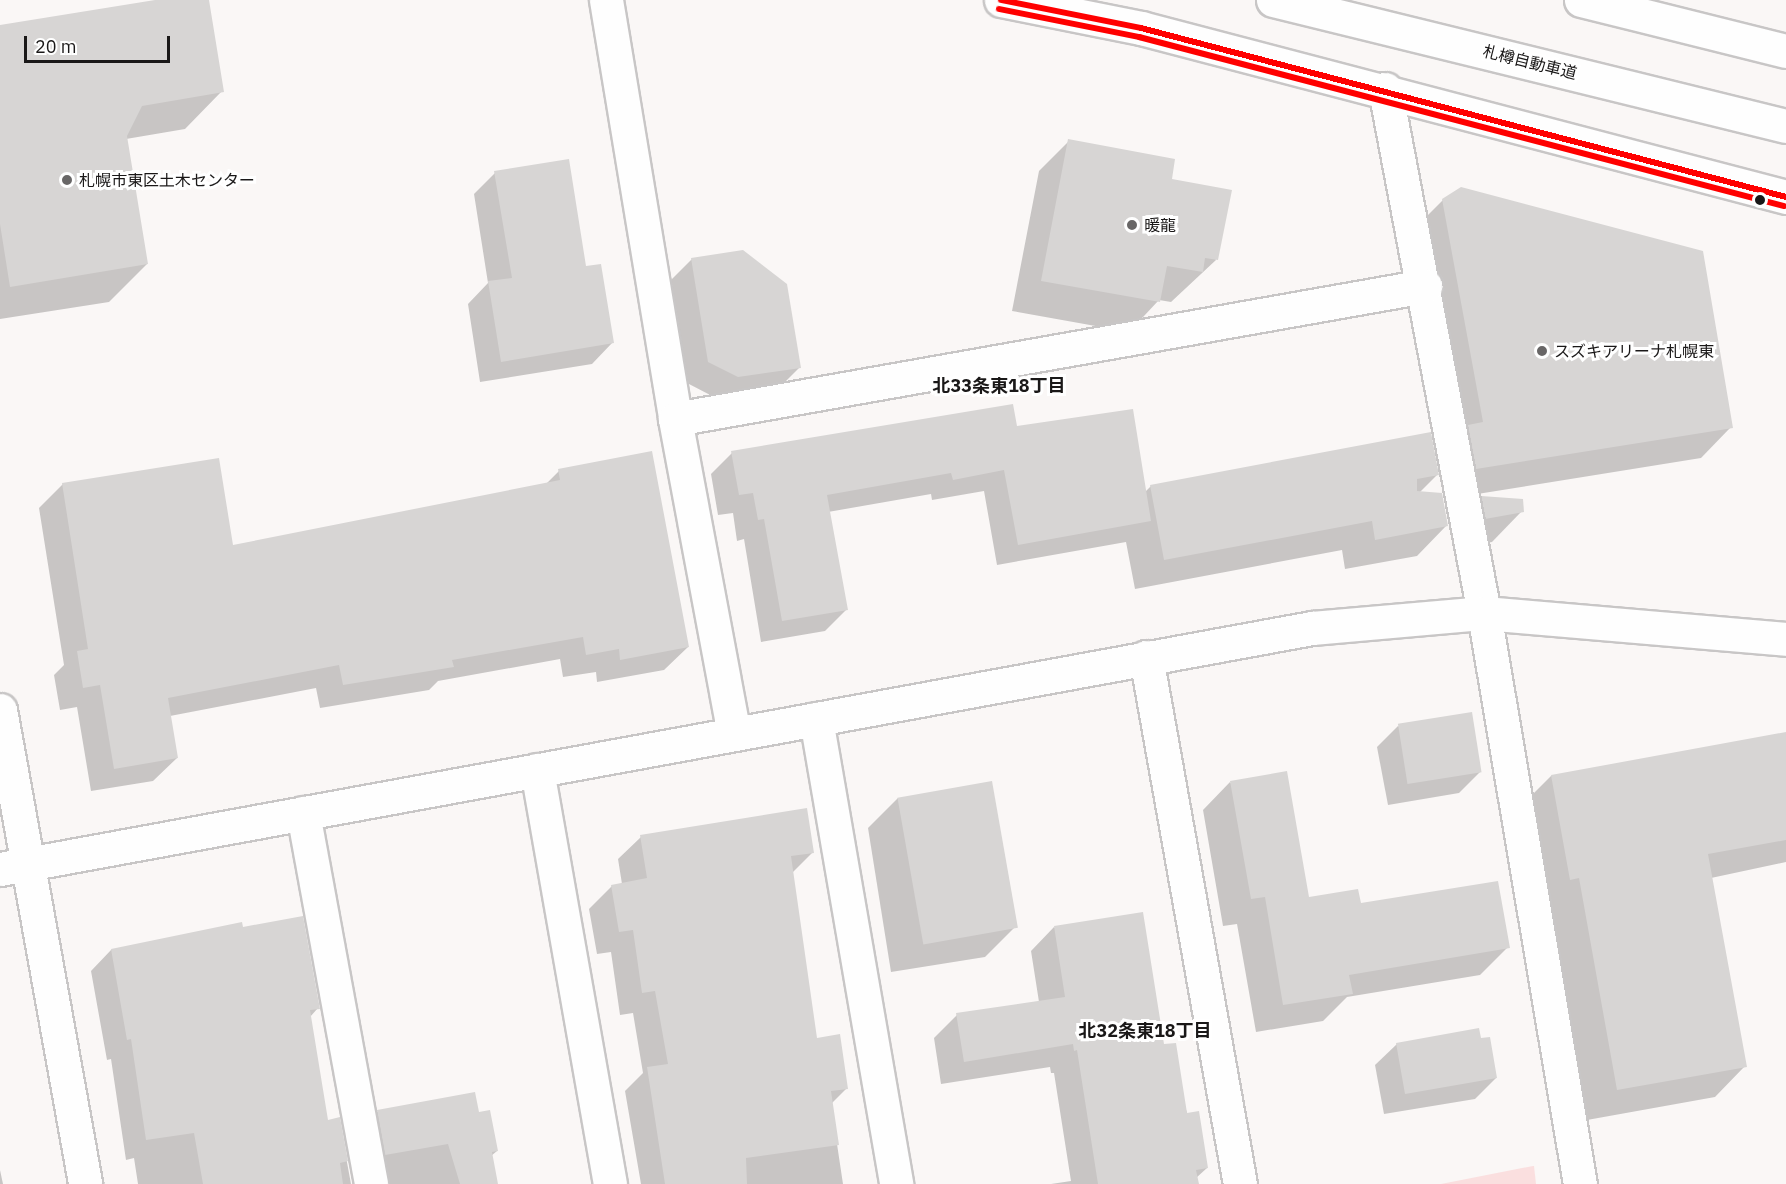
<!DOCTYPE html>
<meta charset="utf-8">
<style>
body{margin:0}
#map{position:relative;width:1786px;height:1184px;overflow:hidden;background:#faf7f6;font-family:"IBM Plex Sans","Noto Sans JP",sans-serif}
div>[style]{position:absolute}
.green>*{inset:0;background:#fadfdf}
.shadow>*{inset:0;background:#0003}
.building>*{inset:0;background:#d7d5d4;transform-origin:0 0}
.roads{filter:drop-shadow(2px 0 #c8c6c6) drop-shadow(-2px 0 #c8c6c6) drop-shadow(0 2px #c8c6c6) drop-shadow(0 -2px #c8c6c6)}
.street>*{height:33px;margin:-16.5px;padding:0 16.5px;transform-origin:16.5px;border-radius:16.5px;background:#fefefe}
.secondary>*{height:33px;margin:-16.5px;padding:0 16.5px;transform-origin:16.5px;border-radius:16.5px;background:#fefefe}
.highway>*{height:33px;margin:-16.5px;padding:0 16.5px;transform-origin:16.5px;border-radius:16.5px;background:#fefefe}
.bus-1>*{height:6px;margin:-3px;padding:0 3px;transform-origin:3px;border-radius:3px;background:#f00}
.bus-2>*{height:6px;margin:-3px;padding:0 3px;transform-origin:3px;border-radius:3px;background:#f00}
.dots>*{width:16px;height:16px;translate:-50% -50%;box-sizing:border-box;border:3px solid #fff;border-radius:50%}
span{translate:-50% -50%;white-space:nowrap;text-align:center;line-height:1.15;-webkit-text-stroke:6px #fff;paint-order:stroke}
.street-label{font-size:16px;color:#1a1818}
.poi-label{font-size:16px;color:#1a1818}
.left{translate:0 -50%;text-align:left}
.neighbourhood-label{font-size:18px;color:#1a1818;font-weight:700}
.scale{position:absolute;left:24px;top:36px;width:146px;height:27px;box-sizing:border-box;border:3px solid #1a1818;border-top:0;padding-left:8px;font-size:18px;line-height:21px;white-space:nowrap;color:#1a1818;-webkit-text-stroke:4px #fff;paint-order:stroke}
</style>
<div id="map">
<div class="green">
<i style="clip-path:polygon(1534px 1166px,1536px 1184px,1441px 1184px,1533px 1166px)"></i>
</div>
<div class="shadow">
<i style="clip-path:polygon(165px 0,207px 0,222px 91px,185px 129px,126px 139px,147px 264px,109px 302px,0 319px,0 27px)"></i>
<i style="clip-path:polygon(1069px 141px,1170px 180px,1216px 260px,1171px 302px,1159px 300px,1129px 332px,1012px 311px,1039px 171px)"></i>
<i style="clip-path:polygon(495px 173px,613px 342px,592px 364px,480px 382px,468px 304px,488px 283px,474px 194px)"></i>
<i style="clip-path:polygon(1443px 200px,1731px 427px,1701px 458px,1446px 499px,1413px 230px)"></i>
<i style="clip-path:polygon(692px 259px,799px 368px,778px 389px,716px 398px,687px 383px,671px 280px)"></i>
<i style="clip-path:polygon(1015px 428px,1145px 492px,1151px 486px,1437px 475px,1419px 493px,1447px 525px,1417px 556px,1345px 569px,1342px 550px,1135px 589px,1126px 542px,997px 565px,984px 491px,932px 500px,931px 494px,828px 512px,846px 610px,825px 631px,761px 642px,744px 539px,737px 541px,733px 513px,718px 515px,711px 474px,732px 453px)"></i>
<i style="clip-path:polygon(559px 471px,688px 647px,664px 670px,597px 682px,596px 672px,563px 677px,560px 659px,438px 681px,429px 690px,320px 708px,316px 688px,170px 716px,177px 758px,153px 781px,91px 791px,77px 707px,60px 710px,54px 675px,64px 665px,39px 508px,63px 484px,232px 546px,545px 485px)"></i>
<i style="clip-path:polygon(1482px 498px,1522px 511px,1492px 542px,1455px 548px,1451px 528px)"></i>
<i style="clip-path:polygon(1398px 726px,1480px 772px,1459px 793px,1388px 805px,1377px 747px)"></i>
<i style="clip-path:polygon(1786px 733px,1786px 862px,1711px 878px,1745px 1066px,1715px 1097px,1587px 1120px,1549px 907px,1521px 806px,1551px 776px)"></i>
<i style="clip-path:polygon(1230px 782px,1308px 899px,1360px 905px,1508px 947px,1480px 975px,1347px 997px,1323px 1021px,1256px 1032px,1237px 924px,1223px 926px,1203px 810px)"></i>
<i style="clip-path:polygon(898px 798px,1015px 927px,985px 957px,891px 972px,868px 828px)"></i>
<i style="clip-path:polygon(641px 837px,812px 853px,792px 873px,816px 1040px,847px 1088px,831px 1104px,843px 1184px,641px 1184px,625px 1091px,643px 1073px,633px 1013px,620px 1015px,611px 952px,597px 954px,589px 909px,612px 886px,622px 884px,618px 859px)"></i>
<i style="clip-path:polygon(1054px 927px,1163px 1046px,1207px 1168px,1196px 1178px,1197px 1184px,1051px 1184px,1071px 1181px,1054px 1073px,1051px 1073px,1050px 1067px,941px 1084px,934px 1038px,957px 1015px,1039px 1002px,1031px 951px)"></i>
<i style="clip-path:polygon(242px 928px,318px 1008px,310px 1017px,327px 1121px,339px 1119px,351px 1184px,138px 1184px,134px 1158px,126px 1160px,111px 1059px,107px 1060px,91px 971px,111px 950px)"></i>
<i style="clip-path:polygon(1397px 1044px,1496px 1078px,1475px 1099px,1384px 1114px,1375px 1065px)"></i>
<i style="clip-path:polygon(474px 1094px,477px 1114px,497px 1151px,491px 1156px,496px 1184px,365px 1184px,356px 1133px,377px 1112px)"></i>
<i style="clip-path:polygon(0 1170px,3px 1184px,0 1184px)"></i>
</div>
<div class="building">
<i style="clip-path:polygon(155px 0,209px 0,224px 92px,142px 106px,127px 136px,148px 264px,10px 287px,0 224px,0 25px)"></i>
<i style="clip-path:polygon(1068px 139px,1175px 159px,1172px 179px,1232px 190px,1218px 260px,1205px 258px,1203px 272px,1167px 266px,1160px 302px,1041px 281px)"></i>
<i style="clip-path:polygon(569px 159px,586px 266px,601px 264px,614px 343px,501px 362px,488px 281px,512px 278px,494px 171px)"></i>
<i style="clip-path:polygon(1461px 187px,1703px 251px,1733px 428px,1476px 469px,1468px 425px,1483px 422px,1442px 199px)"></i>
<i style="clip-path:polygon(743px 250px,787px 284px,801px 368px,738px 377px,708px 362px,691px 258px)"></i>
<i style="clip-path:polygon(1013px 404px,1017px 426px,1133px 409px,1151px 521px,1018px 545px,1004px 470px,953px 480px,951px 473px,827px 495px,848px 610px,782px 621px,764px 519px,758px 520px,753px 493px,739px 495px,731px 451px)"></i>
<i style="clip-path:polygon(1431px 432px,1439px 475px,1417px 479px,1417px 491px,1442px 493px,1448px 526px,1375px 540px,1372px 521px,1164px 560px,1150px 485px)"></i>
<i style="clip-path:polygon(652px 451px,689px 647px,620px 660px,619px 649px,586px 655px,583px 637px,452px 660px,454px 667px,343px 685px,339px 665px,168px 698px,178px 758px,114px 769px,100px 685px,83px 688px,77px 651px,88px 649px,62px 483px,219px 458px,233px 545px,560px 480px,558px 469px)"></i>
<i style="clip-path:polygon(1481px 496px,1523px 499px,1524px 512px,1485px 519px)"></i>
<i style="left:1472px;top:712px;width:61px;height:75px;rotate:81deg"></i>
<i style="clip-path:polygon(1786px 732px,1786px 840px,1708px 854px,1747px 1067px,1617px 1090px,1579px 878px,1570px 880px,1551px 775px)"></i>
<i style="clip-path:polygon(1287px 771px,1309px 897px,1358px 889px,1361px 903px,1498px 881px,1510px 948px,1349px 975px,1353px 994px,1283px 1005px,1265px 897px,1251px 899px,1230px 781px)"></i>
<i style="left:992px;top:781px;width:149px;height:96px;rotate:80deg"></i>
<i style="clip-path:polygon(807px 808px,814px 853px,791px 856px,817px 1038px,840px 1034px,848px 1089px,831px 1091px,839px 1145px,746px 1158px,747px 1184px,665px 1184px,647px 1067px,668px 1064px,655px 991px,642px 993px,633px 930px,619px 932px,611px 885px,647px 878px,640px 835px)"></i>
<i style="clip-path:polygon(1143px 912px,1164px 1044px,1176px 1043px,1187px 1113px,1199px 1111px,1208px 1168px,1196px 1170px,1199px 1184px,1098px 1184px,1077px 1050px,1074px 1051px,1073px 1044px,964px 1062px,956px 1013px,1065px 997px,1054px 926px)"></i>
<i style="clip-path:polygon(303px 916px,320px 1009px,310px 1010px,328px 1120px,340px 1117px,348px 1161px,340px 1163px,343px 1184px,203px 1184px,194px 1133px,146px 1140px,131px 1039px,127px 1040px,111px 949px,242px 922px,243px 927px)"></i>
<i style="clip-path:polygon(1479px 1028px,1481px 1038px,1490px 1037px,1497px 1078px,1405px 1094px,1396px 1043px)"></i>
<i style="clip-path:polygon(475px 1092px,479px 1112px,490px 1110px,498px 1151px,492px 1152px,498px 1184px,460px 1184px,448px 1144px,385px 1155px,377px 1110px)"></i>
</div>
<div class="roads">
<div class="street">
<i style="left:606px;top:0;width:425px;rotate:80.6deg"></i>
<i style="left:675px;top:419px;width:319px;rotate:79.4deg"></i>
<i style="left:1385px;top:89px;width:533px;rotate:79.3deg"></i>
<i style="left:1484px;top:613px;width:579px;rotate:80.46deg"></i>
<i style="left:675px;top:419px;width:762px;rotate:-10.06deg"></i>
<i style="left:1146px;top:657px;width:535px;rotate:79.89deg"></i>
<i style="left:816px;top:719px;width:472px;rotate:80.2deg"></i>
<i style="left:537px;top:770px;width:420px;rotate:80deg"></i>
<i style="left:303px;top:813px;width:377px;rotate:79.6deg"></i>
</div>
<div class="secondary">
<i style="left:0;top:710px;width:482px;rotate:79.8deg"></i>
<i style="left:0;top:869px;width:1334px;rotate:-10.41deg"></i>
<i style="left:1312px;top:628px;width:173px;rotate:-5deg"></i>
<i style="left:1484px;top:613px;width:303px;rotate:4.9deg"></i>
</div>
<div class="highway">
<i style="left:1001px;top:0;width:143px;rotate:11.3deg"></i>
<i style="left:1141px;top:28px;width:667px;rotate:14.68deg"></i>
<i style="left:1273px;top:0;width:528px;rotate:13.8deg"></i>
<i style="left:1581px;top:0;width:211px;rotate:14deg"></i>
</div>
</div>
<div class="bus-1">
<i style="left:1001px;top:0;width:143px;rotate:11.3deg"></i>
<i style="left:1141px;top:28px;width:667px;rotate:14.68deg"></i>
</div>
<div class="bus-2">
<i style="left:999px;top:9px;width:143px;rotate:11.3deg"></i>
<i style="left:1139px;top:37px;width:667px;rotate:14.68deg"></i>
</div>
<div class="dots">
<i style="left:67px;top:180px;background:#686666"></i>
<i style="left:1760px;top:200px;background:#1a1818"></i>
<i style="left:1132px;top:225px;background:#686666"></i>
<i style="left:1542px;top:351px;background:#686666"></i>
</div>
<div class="street-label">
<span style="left:1530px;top:62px;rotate:14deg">札樽自動車道</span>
</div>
<div class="poi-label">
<span class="left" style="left:79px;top:180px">札幌市東区土木センター</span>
<span class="left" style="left:1144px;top:225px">暖龍</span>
<span class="left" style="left:1554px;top:351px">スズキアリーナ札幌東</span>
</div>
<div class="neighbourhood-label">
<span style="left:999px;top:386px">北33条東18丁目</span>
<span style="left:1145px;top:1031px">北32条東18丁目</span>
</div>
<div class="scale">20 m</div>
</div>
